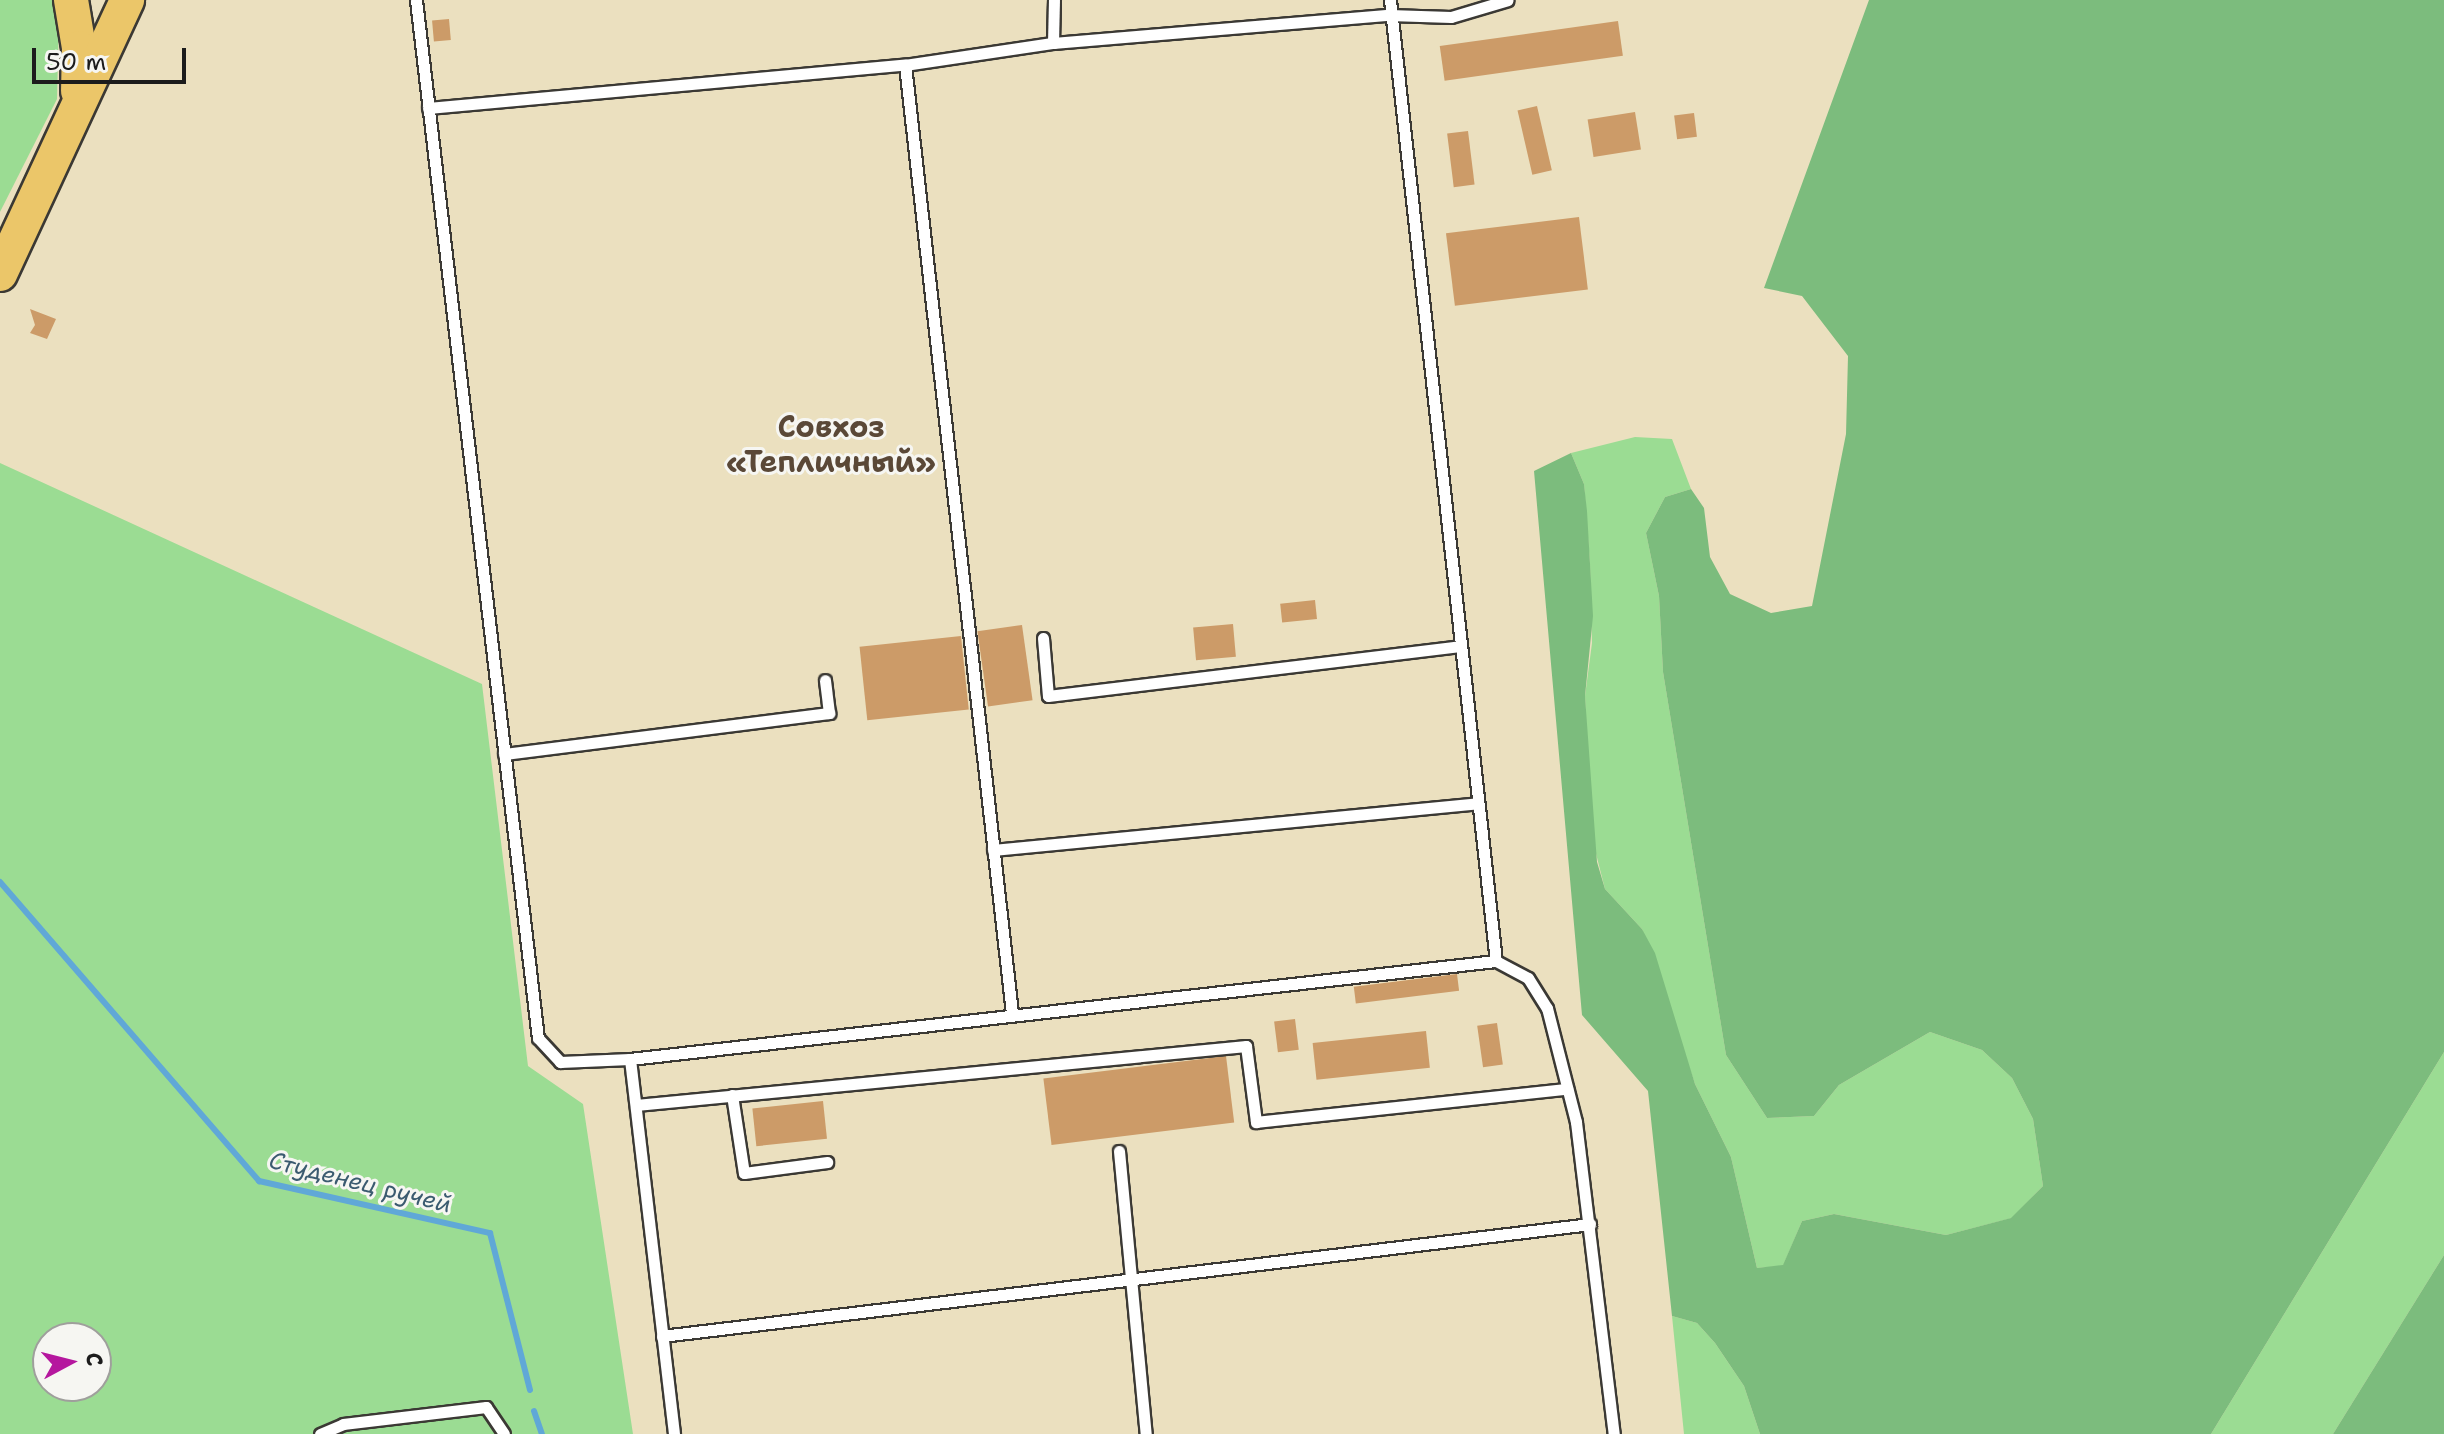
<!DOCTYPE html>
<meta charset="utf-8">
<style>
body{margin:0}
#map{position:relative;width:2444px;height:1434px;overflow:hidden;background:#ebe0bf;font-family:"Shantell Sans",sans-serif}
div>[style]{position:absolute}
.green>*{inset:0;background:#9bdc93}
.forest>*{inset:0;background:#7cbc7d}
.stream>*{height:6px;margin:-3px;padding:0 3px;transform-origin:3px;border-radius:3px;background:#60a8d7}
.building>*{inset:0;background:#cc9b68;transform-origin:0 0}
.roads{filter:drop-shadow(2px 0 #3b3934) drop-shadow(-2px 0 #3b3934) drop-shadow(0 2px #3b3934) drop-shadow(0 -2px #3b3934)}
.service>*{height:11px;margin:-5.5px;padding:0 5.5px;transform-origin:5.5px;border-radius:5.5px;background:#fff}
.primary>*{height:34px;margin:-17px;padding:0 17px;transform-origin:17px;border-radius:17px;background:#ebc669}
span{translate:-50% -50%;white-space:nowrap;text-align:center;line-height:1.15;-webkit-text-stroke:6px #f6f6f2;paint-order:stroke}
.water-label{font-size:24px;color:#3b5b70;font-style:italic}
.district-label{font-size:30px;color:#5a4837;font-weight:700}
.north{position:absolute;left:32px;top:1322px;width:80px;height:80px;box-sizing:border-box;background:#f6f6f2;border:2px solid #9f9f9c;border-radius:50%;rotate:83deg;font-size:22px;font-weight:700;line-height:32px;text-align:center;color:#1c1c1c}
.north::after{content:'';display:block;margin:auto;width:28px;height:36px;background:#b5179e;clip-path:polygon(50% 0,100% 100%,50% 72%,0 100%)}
.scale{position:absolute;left:32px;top:48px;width:154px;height:36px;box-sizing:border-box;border:4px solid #1c1c1c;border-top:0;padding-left:10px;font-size:24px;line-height:28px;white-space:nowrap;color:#1c1c1c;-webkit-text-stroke:6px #f6f6f2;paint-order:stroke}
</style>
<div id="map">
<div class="green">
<i style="clip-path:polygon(0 0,53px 0,59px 17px,57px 99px,0 212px)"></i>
<i style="clip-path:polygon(1635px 437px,1672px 439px,1691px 489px,1665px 497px,1646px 533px,1659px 596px,1663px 672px,1726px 1055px,1767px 1118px,1814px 1116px,1839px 1085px,1930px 1032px,1982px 1050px,2012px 1078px,2033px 1119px,2043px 1186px,2012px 1218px,1946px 1235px,1834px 1214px,1802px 1221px,1783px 1266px,1757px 1268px,1731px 1157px,1695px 1084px,1642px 929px,1605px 889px,1591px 834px,1585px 696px,1592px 643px,1590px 564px,1584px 484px,1571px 453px)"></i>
<i style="clip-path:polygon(evenodd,0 463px,482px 684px,528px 1066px,583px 1104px,633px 1434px,0 1434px,0 463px,48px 1338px,96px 1338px,96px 1386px,48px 1386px,48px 1338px)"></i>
<i style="clip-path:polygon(2444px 1052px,2444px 1255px,2333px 1434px,2211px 1434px)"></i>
<i style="clip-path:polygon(1672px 1316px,1697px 1323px,1715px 1343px,1744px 1386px,1760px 1434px,1684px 1434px)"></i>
</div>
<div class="forest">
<i style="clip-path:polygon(1869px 0,2444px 0,2444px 1052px,2211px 1434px,1760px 1434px,1744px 1386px,1715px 1343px,1697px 1323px,1672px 1316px,1648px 1091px,1582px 1015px,1534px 471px,1571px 453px,1584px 484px,1587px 511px,1593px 616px,1585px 696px,1597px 862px,1605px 889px,1642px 929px,1655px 953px,1695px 1084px,1731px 1157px,1757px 1268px,1783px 1265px,1802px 1221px,1834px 1214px,1946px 1235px,2011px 1218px,2043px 1186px,2033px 1119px,2012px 1078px,1982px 1050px,1930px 1032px,1839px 1085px,1814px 1116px,1767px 1118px,1726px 1055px,1663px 672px,1659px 596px,1646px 533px,1665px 497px,1691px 489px,1704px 508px,1710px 557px,1730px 594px,1771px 613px,1812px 606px,1846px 434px,1848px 356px,1802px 296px,1764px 288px)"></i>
<i style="clip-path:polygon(2444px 1255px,2444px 1434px,2333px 1434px)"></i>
</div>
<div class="stream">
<i style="left:0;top:882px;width:396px;rotate:49.1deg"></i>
<i style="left:259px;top:1181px;width:237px;rotate:12.7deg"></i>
<i style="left:490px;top:1233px;width:162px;rotate:75.7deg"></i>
<i style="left:534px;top:1411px;width:24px;rotate:71deg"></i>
</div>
<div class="building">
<i style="left:449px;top:19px;width:21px;height:17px;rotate:85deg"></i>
<i style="left:1618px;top:21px;width:35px;height:180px;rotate:82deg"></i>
<i style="left:1537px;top:106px;width:66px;height:20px;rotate:77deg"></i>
<i style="left:1635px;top:112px;width:38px;height:48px;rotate:81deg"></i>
<i style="left:1694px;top:113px;width:24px;height:20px;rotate:83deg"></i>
<i style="left:1468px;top:131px;width:54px;height:21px;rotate:83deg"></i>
<i style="left:1579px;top:217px;width:73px;height:134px;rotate:83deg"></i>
<i style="clip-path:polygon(30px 309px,56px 319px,47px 339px,30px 333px,35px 325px)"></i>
<i style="left:1315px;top:600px;width:19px;height:35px;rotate:84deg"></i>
<i style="left:1233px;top:624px;width:33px;height:40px;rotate:85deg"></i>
<i style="left:1022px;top:625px;width:76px;height:45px;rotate:82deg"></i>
<i style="left:961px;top:636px;width:74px;height:102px;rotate:84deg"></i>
<i style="left:1457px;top:974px;width:17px;height:104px;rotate:83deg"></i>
<i style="left:1295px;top:1019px;width:31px;height:21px;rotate:83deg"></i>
<i style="left:1497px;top:1023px;width:42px;height:20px;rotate:82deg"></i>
<i style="left:1426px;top:1031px;width:37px;height:114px;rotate:84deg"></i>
<i style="left:1226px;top:1056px;width:67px;height:184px;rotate:83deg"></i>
<i style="left:823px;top:1101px;width:38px;height:71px;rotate:84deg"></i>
</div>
<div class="roads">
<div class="service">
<i style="left:416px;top:0;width:1045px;rotate:83.3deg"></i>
<i style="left:538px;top:1038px;width:33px;rotate:47deg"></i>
<i style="left:560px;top:1062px;width:70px;rotate:-2.5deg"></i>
<i style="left:630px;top:1059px;width:872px;rotate:-6.46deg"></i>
<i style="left:1390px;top:0;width:967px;rotate:83.71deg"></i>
<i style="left:1496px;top:961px;width:36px;rotate:28deg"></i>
<i style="left:1528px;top:978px;width:36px;rotate:58deg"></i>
<i style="left:1547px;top:1008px;width:118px;rotate:75.7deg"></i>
<i style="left:1576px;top:1122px;width:314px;rotate:83.1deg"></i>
<i style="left:1053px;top:43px;width:43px;rotate:-88.7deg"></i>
<i style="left:905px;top:65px;width:954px;rotate:83.56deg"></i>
<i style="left:428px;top:108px;width:479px;rotate:-5.2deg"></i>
<i style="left:905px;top:65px;width:150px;rotate:-8.5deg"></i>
<i style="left:1053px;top:43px;width:337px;rotate:-4.8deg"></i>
<i style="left:1389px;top:15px;width:62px;rotate:1.8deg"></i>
<i style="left:1451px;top:17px;width:59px;rotate:-16.6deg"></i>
<i style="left:1043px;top:638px;width:58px;rotate:85.1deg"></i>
<i style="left:1048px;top:696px;width:415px;rotate:-6.9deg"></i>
<i style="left:504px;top:754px;width:328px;rotate:-7.2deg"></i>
<i style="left:829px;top:713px;width:33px;rotate:-97deg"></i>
<i style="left:993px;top:850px;width:487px;rotate:-5.5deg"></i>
<i style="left:630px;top:1059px;width:378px;rotate:83.3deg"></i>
<i style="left:732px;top:1095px;width:79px;rotate:81.3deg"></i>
<i style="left:744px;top:1173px;width:84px;rotate:-7.5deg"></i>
<i style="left:636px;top:1105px;width:613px;rotate:-5.52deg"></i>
<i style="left:1246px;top:1046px;width:77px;rotate:82.5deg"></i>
<i style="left:1256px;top:1122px;width:313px;rotate:-6.1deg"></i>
<i style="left:1119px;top:1151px;width:284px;rotate:84.6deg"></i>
<i style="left:662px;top:1336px;width:935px;rotate:-6.88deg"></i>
<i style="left:320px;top:1434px;width:25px;rotate:-23deg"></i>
<i style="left:343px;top:1424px;width:144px;rotate:-6.8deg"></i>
<i style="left:486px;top:1407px;width:32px;rotate:56deg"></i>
</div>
<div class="primary">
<i style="left:71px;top:0;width:49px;rotate:80.5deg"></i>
<i style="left:79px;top:48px;width:43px;rotate:91.3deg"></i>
<i style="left:0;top:274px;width:302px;rotate:-65.1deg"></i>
</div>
</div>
<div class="water-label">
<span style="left:360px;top:1183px;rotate:14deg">Студенец ручей</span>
</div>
<div class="district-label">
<span style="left:831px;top:444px">Совхоз<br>«Тепличный»</span>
</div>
<div class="north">С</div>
<div class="scale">50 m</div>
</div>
